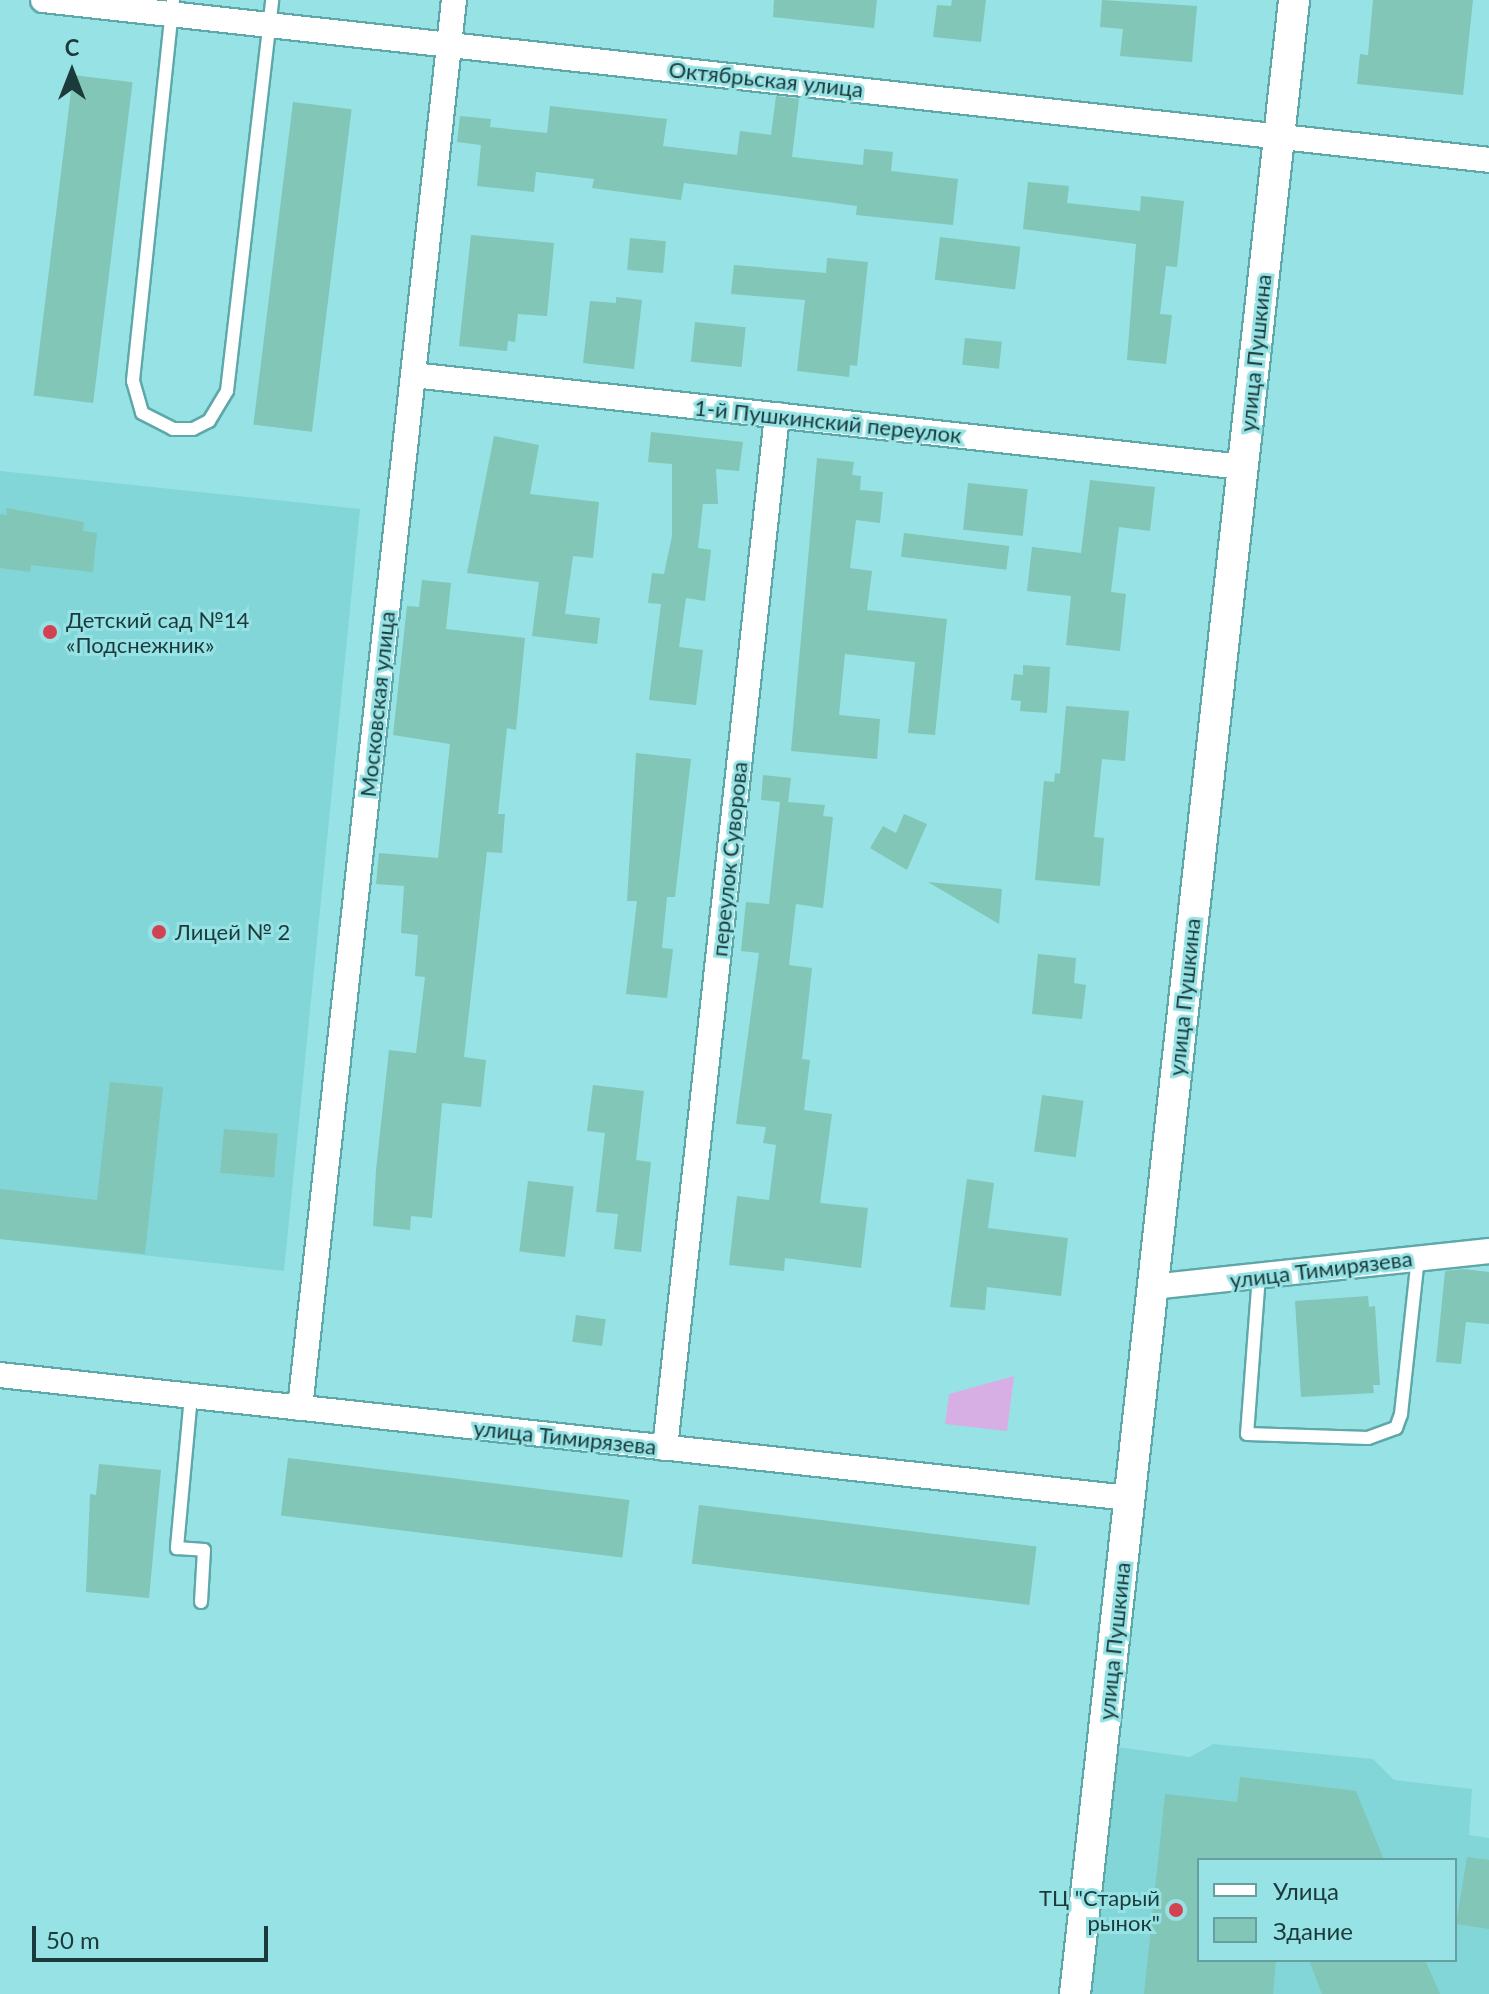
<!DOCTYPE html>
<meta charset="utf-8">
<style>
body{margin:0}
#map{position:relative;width:1489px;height:1994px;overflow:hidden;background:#97e2e4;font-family:Lato,sans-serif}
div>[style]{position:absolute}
.built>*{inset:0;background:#82d6d8}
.green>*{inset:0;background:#d7afe4}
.building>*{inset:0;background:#81c6b6;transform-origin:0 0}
.roads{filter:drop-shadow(2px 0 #5ea8aa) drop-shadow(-2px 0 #5ea8aa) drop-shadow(0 2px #5ea8aa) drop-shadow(0 -2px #5ea8aa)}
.service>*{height:12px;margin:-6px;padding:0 6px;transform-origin:6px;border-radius:6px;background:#fff}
.minor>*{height:24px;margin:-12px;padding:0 12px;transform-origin:12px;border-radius:12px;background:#fff}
.tertiary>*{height:30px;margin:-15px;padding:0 15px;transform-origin:15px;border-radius:15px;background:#fff}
.dots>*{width:22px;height:22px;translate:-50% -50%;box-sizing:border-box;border:4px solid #97e2e4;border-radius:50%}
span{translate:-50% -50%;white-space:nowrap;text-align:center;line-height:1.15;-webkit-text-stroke:6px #97e2e4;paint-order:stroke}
.street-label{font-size:22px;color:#1b3a3b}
.poi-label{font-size:22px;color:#1b3a3b}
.left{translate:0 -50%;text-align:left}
.right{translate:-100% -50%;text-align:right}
.legend{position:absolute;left:1197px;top:1858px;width:260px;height:104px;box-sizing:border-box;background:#97e2e4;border:2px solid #659fa0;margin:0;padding:10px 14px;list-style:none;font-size:24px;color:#1b3a3b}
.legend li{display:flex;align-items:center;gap:16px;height:40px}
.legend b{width:40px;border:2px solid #659fa0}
.north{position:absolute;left:32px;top:32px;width:80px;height:80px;-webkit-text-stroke:6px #97e2e4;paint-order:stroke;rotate:0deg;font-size:22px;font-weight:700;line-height:32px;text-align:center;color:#1b3a3b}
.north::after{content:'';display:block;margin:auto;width:28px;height:36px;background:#1b3a3b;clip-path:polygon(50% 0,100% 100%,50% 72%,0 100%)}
.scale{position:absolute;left:32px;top:1926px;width:236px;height:36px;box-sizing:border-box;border:4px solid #1b3a3b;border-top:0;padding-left:10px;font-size:24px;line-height:28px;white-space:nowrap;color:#1b3a3b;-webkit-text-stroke:6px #97e2e4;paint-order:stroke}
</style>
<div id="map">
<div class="built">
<i style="clip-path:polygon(0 471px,360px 509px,284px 1271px,0 1239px)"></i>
<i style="clip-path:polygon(evenodd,1213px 1744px,1373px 1759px,1394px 1780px,1472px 1789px,1469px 1835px,1489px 1838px,1489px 1994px,1092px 1994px,1117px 1747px,1190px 1757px,1213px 1744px,1199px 1860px,1455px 1860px,1455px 1960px,1199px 1960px,1199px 1860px)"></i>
</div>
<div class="green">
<i style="clip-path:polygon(1014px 1376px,1007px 1431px,945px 1424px,949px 1394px)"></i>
</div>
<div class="building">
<i style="clip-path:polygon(774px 0,877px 0,874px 28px,773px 17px)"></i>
<i style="clip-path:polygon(952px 0,986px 0,981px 42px,933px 37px,937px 5px,951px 6px)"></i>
<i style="clip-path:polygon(1102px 0,1197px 6px,1192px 62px,1120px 56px,1123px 29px,1100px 27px)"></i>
<i style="clip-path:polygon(1373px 0,1473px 0,1463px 95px,1357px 84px,1360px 54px,1368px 55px)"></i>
<i style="left:73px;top:75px;width:60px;height:323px;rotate:7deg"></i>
<i style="clip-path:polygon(776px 96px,799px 99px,792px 157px,863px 165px,864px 149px,893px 152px,891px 171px,958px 179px,953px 225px,856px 215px,857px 206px,684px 183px,681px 200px,592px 188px,594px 179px,536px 172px,534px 192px,477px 186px,481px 145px,457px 142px,460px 116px,491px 119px,490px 127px,547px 133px,550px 106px,667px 119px,663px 146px,737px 155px,740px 131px,771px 135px)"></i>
<i style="left:293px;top:102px;width:59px;height:325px;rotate:7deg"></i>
<i style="clip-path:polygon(1028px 182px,1069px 186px,1067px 203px,1140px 211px,1141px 196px,1184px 201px,1177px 267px,1166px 266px,1160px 314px,1172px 315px,1166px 364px,1127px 360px,1136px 244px,1023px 229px)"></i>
<i style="clip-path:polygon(471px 235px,554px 243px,547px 316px,518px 314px,515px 342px,508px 341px,507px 351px,459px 346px)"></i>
<i style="left:940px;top:237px;width:81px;height:43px;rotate:7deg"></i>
<i style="left:630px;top:238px;width:36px;height:32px;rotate:5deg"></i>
<i style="clip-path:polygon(827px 258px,868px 262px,857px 366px,850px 365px,849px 377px,797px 371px,805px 300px,731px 294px,734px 265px,826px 273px)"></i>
<i style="clip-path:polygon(616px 297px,642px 300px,634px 369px,583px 363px,590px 301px,616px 303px)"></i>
<i style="left:695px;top:322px;width:51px;height:40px;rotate:6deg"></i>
<i style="left:965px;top:338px;width:37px;height:27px;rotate:6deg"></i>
<i style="clip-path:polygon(651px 432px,743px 442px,739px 471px,716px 469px,718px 504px,703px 504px,698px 548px,711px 550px,705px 601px,686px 598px,679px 647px,703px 650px,696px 705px,649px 700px,661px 604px,648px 603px,652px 573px,664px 574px,672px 536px,672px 464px,648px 462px)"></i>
<i style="clip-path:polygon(494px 436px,539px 445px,530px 494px,599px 502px,593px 558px,573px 556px,565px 614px,600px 618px,597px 644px,532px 636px,539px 582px,467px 573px)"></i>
<i style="clip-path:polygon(817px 458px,854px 462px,852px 475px,861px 476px,860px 490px,883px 492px,880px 523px,856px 520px,850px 568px,872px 571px,867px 610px,947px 619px,935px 735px,908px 733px,915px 662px,845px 654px,839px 715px,880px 719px,877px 759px,791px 751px)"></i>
<i style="clip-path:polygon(1090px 480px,1155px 487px,1150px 531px,1119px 527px,1111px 592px,1126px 594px,1120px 651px,1066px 645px,1071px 596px,1027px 591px,1032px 547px,1081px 553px)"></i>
<i style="left:968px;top:483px;width:60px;height:47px;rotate:6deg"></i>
<i style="clip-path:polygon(6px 508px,84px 522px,83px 531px,97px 533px,93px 572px,31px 565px,30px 572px,0 568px,0 514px,7px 515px)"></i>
<i style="left:904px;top:533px;width:106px;height:24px;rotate:7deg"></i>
<i style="clip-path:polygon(422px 580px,451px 583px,446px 629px,525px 638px,516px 730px,507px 728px,498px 814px,505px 814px,502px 853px,487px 852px,464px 1057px,486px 1060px,481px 1107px,442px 1103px,432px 1218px,411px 1216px,410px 1230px,373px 1226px,376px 1170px,389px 1050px,416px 1053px,425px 977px,415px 976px,418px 935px,401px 933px,404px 886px,376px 884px,379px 853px,438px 858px,450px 744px,393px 735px,407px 606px,419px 607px)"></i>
<i style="clip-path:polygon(1023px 665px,1050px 667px,1047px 713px,1020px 711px,1021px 701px,1011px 700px,1014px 674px,1023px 675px)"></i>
<i style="clip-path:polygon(1066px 706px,1129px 711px,1125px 761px,1102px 759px,1094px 837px,1104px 838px,1100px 886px,1035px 880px,1044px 781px,1054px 782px,1055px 773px,1060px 774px)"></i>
<i style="clip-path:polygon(636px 753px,691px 759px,675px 897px,667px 897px,662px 948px,673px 949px,667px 998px,626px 994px,637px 901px,627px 901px)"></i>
<i style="clip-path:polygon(763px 775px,791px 778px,788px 802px,825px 805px,823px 816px,833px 817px,823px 908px,796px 904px,789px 965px,812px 968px,802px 1059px,810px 1060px,804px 1110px,832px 1114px,820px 1203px,868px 1208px,861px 1268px,785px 1258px,784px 1271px,729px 1265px,737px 1196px,769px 1200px,776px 1145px,763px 1143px,766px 1127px,736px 1124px,759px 953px,741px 951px,746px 902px,769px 904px,780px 802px,761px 800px)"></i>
<i style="clip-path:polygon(904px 814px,927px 824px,907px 870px,870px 848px,883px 826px,896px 833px)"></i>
<i style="clip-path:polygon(928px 882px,1002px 889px,999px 924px)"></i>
<i style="clip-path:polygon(1038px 954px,1076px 958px,1074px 983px,1086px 985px,1082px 1019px,1032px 1014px)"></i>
<i style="clip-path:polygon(110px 1082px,163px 1087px,145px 1254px,0 1239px,0 1189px,97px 1200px)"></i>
<i style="clip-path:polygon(593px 1085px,644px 1091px,636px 1160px,651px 1162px,641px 1252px,614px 1249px,618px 1214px,596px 1212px,605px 1133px,587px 1131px)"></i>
<i style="left:1042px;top:1095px;width:42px;height:57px;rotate:8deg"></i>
<i style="left:224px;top:1129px;width:54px;height:44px;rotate:5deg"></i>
<i style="clip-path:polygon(967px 1179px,994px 1183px,988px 1228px,1068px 1238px,1061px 1296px,987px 1287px,985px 1310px,950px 1307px)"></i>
<i style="left:528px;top:1181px;width:46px;height:71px;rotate:7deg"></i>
<i style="clip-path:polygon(1463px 1269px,1489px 1272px,1489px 1324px,1466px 1322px,1461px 1364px,1436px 1362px,1445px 1271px)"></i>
<i style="clip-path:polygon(1368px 1296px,1369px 1307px,1375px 1306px,1380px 1385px,1373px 1385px,1374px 1393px,1301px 1397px,1295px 1301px)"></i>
<i style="left:576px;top:1315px;width:30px;height:27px;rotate:8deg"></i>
<i style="left:288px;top:1458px;width:344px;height:58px;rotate:7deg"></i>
<i style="clip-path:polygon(99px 1464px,161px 1470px,149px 1598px,86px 1592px,90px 1494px,96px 1495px)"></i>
<i style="left:699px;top:1505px;width:340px;height:59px;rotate:7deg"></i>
<i style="clip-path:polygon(1240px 1777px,1356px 1791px,1384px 1860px,1199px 1860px,1199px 1960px,1276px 1960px,1273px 1994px,1144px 1994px,1165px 1794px,1237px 1802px)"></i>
<i style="clip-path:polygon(1467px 1857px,1489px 1860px,1489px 1929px,1456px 1924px)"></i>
<i style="clip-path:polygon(1309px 1960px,1425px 1960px,1440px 1994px,1322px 1994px)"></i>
</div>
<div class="roads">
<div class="service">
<i style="left:173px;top:0;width:383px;rotate:96deg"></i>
<i style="left:133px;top:381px;width:33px;rotate:74deg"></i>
<i style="left:142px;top:413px;width:35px;rotate:27deg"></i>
<i style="left:173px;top:429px;width:20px"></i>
<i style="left:193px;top:429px;width:18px;rotate:-27deg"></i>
<i style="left:209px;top:421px;width:35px;rotate:-59deg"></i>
<i style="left:227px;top:391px;width:394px;rotate:-83.4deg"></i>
<i style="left:1259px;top:1275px;width:159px;rotate:94.3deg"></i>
<i style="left:1247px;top:1434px;width:121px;rotate:1.9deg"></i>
<i style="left:1368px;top:1438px;width:30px;rotate:-20deg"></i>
<i style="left:1396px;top:1428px;width:15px;rotate:-70deg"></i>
<i style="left:1401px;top:1414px;width:157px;rotate:-83.8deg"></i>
<i style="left:191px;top:1396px;width:153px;rotate:95.3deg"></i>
<i style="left:177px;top:1548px;width:27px;rotate:4deg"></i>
<i style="left:204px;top:1550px;width:52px;rotate:93.3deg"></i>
</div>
<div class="minor">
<i style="left:43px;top:0;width:1455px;rotate:6.31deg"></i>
<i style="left:413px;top:375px;width:835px;rotate:6.33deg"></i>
<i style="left:1152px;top:1287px;width:339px;rotate:-6.1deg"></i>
<i style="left:0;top:1375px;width:1136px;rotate:6.22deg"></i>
<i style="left:300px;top:1408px;width:1416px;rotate:-83.76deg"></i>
<i style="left:665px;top:1448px;width:1039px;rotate:-83.81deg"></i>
</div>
<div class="tertiary">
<i style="left:1075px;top:1994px;width:2006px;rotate:-83.73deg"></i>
</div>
</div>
<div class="dots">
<i style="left:50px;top:632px;background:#d34253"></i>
<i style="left:159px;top:932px;background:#d34253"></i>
<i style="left:1176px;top:1910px;background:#d34253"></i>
</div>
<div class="street-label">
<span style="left:766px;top:79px;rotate:6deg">Октябрьская улица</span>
<span style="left:1255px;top:353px;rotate:-84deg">улица Пушкина</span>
<span style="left:828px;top:421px;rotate:6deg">1-й Пушкинский переулок</span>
<span style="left:377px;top:704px;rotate:-84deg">Московская улица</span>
<span style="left:729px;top:859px;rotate:-84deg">переулок Суворова</span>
<span style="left:1184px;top:997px;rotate:-84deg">улица Пушкина</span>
<span style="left:1321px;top:1269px;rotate:-7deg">улица Тимирязева</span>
<span style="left:565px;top:1437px;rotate:6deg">улица Тимирязева</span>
<span style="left:1114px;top:1641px;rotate:-84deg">улица Пушкина</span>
</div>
<div class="poi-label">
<span class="left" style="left:66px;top:632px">Детский сад №14<br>«Подснежник»</span>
<span class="left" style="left:175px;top:932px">Лицей № 2</span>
<span class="right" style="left:1160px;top:1910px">ТЦ "Старый<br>рынок"</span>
</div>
<ul class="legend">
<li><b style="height:10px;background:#fff"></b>Улица</li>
<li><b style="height:22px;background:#81c6b6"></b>Здание</li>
</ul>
<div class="north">С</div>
<div class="scale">50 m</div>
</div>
